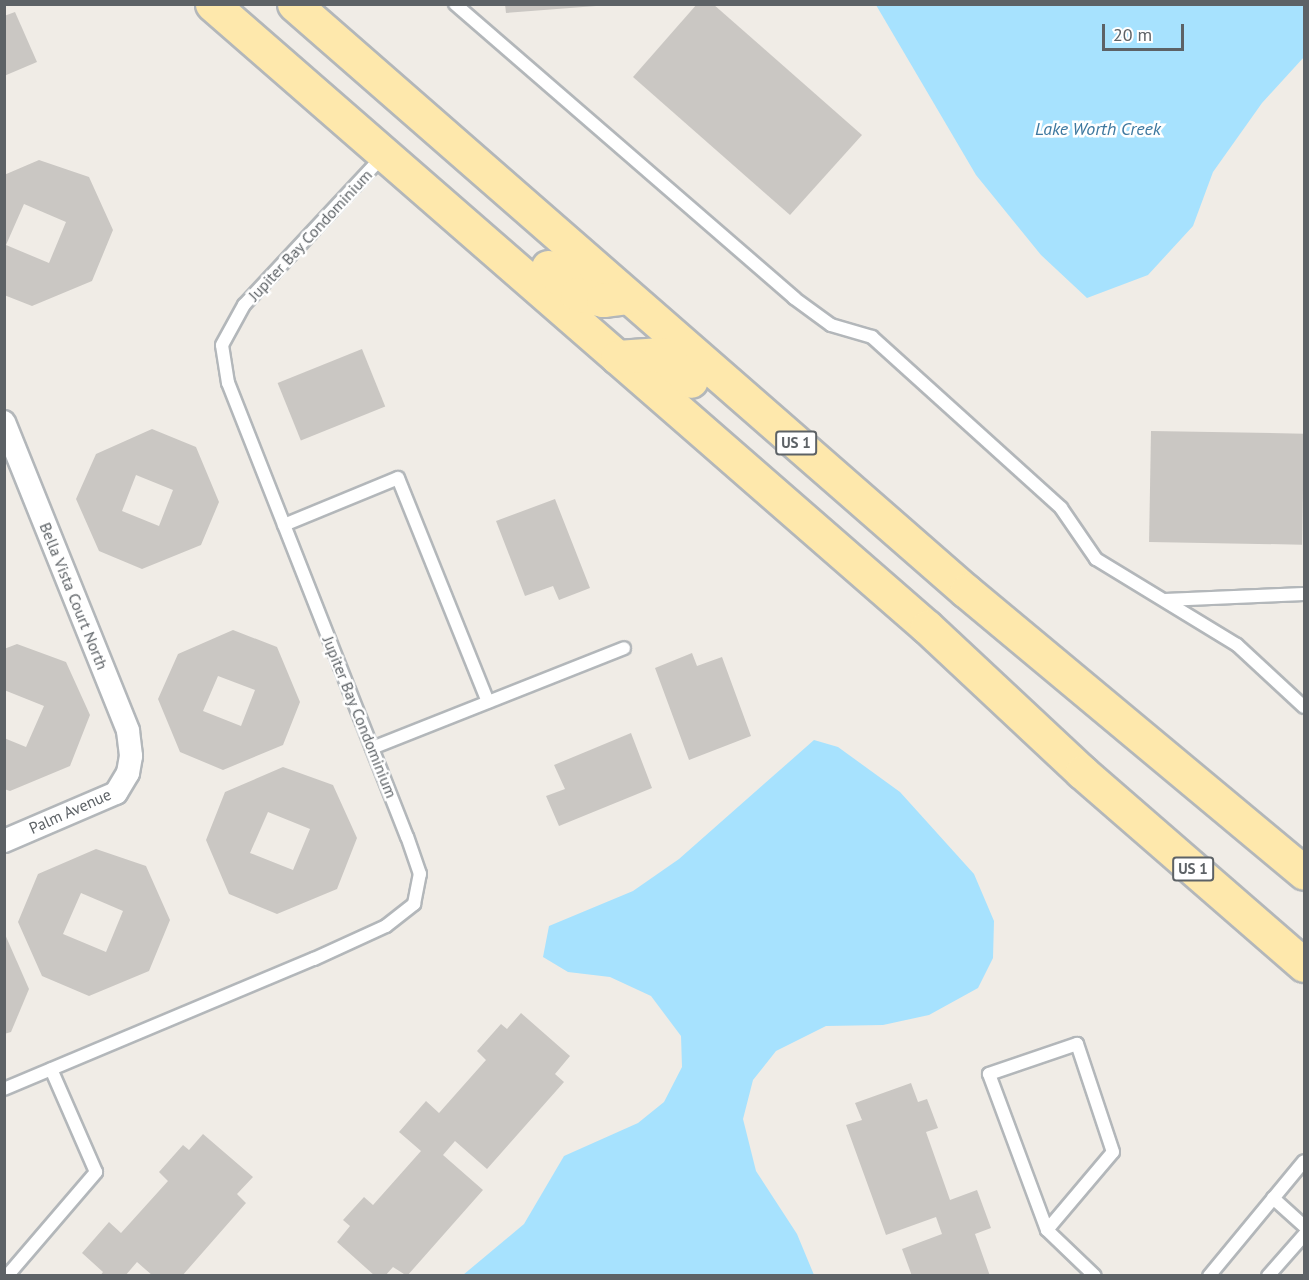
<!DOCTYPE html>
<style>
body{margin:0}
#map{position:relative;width:1309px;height:1280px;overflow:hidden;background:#f0ece6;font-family:"PT Sans",sans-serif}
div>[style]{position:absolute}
.water>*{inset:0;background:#a7e2fe}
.building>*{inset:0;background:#cac7c3;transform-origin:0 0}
.roads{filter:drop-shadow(2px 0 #b3b7ba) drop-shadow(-2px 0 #b3b7ba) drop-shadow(0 2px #b3b7ba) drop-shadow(0 -2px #b3b7ba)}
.service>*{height:12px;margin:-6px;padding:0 6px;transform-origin:6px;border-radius:6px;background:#fff}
.minor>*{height:22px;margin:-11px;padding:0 11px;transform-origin:11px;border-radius:11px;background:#fff}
.primary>*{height:33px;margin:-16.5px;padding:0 16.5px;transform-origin:16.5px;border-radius:16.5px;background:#fee8ac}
span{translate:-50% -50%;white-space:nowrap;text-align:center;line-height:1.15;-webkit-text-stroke:5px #fff;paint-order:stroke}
.shield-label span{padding:2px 4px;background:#fff;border:2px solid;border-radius:4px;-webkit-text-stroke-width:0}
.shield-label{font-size:15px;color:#5d6266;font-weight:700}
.street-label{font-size:16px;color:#5d6266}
.water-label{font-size:18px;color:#3d789f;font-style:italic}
.frame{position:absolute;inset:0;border:6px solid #5d6266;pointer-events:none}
.scale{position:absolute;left:1102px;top:24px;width:82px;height:27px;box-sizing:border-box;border:3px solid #5d6266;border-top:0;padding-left:8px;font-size:18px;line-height:21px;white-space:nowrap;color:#5d6266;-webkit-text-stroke:4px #fff;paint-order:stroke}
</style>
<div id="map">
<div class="water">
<i style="clip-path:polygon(876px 5px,1304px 5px,1304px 57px,1262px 103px,1213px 172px,1193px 226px,1148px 275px,1087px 298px,1041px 255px,976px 175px)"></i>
<i style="clip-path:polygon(814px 740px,838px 747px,900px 792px,974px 874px,994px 921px,993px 958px,978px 988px,929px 1015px,883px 1025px,826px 1026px,776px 1051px,753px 1080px,743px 1119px,756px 1171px,797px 1234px,814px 1275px,463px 1275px,524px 1224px,564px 1156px,638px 1123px,664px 1102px,682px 1067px,681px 1036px,651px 996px,610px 977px,568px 972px,543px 957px,549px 926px,633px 891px,679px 859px)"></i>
</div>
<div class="building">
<i style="clip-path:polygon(505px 4px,596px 4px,596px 6px,506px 13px)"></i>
<i style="clip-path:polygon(697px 4px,713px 4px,862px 135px,790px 215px,633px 77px)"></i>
<i style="clip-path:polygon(15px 12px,37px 62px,4px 76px,4px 16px)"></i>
<i style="clip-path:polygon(evenodd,39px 160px,89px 177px,113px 230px,92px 281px,32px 306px,4px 295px,4px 175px,39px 160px,24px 204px,66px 222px,49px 263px,6px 245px,24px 204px)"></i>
<i style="left:362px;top:349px;width:62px;height:91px;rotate:68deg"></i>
<i style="clip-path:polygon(evenodd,152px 429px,196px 447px,219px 502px,201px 545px,142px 569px,99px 551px,76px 499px,96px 454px,152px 429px,136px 475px,173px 490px,159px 526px,122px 511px,136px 475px)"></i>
<i style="left:1151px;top:431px;width:153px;height:111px;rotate:1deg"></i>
<i style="clip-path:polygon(555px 499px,590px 588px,559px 600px,553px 586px,525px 596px,496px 521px)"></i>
<i style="clip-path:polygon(evenodd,233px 630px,277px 647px,300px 702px,283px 745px,223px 770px,180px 752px,158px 699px,178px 654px,233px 630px,218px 676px,255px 690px,241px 726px,203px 711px,218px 676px)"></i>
<i style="clip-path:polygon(17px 644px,66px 662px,90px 715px,70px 766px,10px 791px,4px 789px,4px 738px,26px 747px,44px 706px,4px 690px,4px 649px)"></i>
<i style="clip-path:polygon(692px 653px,697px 666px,722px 657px,751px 736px,689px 760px,655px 668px)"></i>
<i style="clip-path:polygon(631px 733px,652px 788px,559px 826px,546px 796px,565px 789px,554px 765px)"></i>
<i style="clip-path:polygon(evenodd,283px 767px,333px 785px,357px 838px,337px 889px,277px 914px,229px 894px,206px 840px,225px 792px,283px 767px,268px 812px,310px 829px,293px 870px,250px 853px,268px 812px)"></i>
<i style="clip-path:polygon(evenodd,96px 849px,146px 866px,170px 920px,149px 971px,89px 996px,42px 976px,18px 922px,38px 874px,96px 849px,81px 893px,123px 911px,106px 952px,63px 934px,81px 893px)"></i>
<i style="clip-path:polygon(4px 932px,29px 989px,11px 1032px,4px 1034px)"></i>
<i style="clip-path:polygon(521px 1013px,570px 1056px,555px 1074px,564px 1082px,487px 1169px,455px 1141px,443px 1155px,483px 1190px,407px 1276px,393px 1267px,385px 1276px,375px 1276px,337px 1242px,350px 1226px,343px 1220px,364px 1197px,373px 1205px,421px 1151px,399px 1132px,426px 1101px,439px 1113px,486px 1060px,477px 1051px,501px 1024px,507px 1029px)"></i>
<i style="clip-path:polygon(911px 1083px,918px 1102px,927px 1099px,938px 1128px,926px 1132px,950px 1200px,977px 1190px,991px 1228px,975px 1234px,990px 1276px,912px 1276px,902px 1249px,942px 1234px,936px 1217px,886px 1235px,846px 1125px,862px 1120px,855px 1103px)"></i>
<i style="clip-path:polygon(203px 1134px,253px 1177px,237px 1194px,246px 1203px,182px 1276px,153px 1276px,137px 1262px,125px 1276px,100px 1276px,103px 1272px,82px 1253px,109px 1222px,121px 1233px,168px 1181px,159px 1172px,183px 1145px,189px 1150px)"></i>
</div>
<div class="roads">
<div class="service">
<i style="left:455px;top:4px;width:449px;rotate:40.9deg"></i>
<i style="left:794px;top:298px;width:46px;rotate:36.1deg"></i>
<i style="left:831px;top:325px;width:43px;rotate:16.3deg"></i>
<i style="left:872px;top:337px;width:255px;rotate:42.1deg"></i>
<i style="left:1061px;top:508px;width:62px;rotate:55.5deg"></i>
<i style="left:1096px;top:559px;width:165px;rotate:31.4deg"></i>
<i style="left:1237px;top:645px;width:91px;rotate:42.8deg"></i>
<i style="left:284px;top:525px;width:123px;rotate:-22.4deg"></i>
<i style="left:398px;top:478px;width:241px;rotate:68.1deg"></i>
<i style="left:1165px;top:600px;width:139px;rotate:-2.5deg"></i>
<i style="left:372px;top:748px;width:271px;rotate:-21.6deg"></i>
<i style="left:4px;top:1089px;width:336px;rotate:-22.8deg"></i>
<i style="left:314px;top:959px;width:79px;rotate:-24.6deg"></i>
<i style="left:386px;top:926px;width:36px;rotate:-38deg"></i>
<i style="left:414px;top:904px;width:31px;rotate:-79deg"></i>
<i style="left:420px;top:874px;width:39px;rotate:-109deg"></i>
<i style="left:407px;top:837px;width:488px;rotate:-111.5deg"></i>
<i style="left:228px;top:383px;width:38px;rotate:-99deg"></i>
<i style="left:222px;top:345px;width:46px;rotate:-61.2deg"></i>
<i style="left:244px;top:305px;width:205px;rotate:-47deg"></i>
<i style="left:1273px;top:1198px;width:42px;rotate:42.1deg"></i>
<i style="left:1047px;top:1230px;width:102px;rotate:-49.8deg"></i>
<i style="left:1113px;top:1152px;width:114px;rotate:-108.4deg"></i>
<i style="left:1077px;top:1044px;width:93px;rotate:161.2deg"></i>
<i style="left:989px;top:1074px;width:166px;rotate:69.6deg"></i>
<i style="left:1047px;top:1230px;width:66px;rotate:43.8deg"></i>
<i style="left:7px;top:1276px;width:137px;rotate:-49.4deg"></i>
<i style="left:96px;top:1172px;width:112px;rotate:-113.6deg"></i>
<i style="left:1209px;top:1276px;width:149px;rotate:-50.4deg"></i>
<i style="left:1268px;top:1276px;width:55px;rotate:-48.7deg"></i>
</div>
<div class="minor">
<i style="left:4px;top:422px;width:333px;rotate:68.1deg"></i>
<i style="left:128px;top:731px;width:25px;rotate:83deg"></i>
<i style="left:131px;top:756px;width:17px;rotate:100deg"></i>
<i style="left:128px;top:773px;width:23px;rotate:121deg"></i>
<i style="left:116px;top:793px;width:122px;rotate:156.8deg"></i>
</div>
<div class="primary">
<i style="left:212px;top:4px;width:948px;rotate:41.07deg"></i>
<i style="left:927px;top:627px;width:212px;rotate:43.1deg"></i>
<i style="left:1082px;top:772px;width:294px;rotate:41deg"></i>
<i style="left:294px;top:4px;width:892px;rotate:41.14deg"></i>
<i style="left:966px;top:591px;width:440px;rotate:39.8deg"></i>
<i style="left:548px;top:267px;width:40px;rotate:43deg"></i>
<i style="left:577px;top:294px;width:27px;rotate:13deg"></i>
<i style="left:603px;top:300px;width:24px;rotate:-7deg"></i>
<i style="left:617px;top:357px;width:44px;rotate:-3.9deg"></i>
<i style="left:661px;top:354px;width:40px;rotate:42deg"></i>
</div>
</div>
<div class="shield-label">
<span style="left:796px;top:443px">US 1</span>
<span style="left:1193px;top:869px">US 1</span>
</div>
<div class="street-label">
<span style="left:310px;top:235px;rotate:-47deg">Jupiter Bay Condominium</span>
<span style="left:74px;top:596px;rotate:68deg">Bella Vista Court North</span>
<span style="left:360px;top:717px;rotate:68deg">Jupiter Bay Condominium</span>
<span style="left:70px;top:811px;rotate:-24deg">Palm Avenue</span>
</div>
<div class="water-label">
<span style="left:1098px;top:129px">Lake Worth Creek</span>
</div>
<div class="frame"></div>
<div class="scale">20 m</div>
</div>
